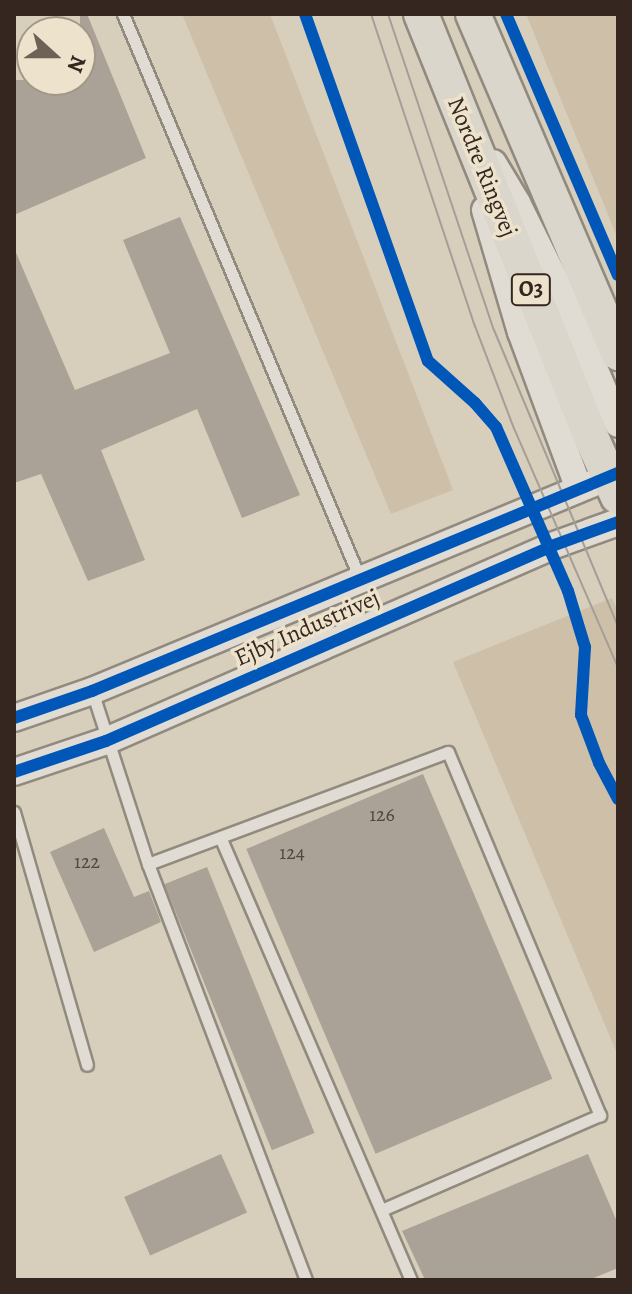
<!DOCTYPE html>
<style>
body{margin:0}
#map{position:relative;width:632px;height:1294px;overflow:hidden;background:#d8cebc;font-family:Alegreya,serif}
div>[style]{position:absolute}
.green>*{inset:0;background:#cec0a8}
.building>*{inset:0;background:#aaa296;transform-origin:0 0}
.roads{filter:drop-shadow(2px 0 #918a7f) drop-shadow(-2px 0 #918a7f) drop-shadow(0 2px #918a7f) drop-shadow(0 -2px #918a7f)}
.service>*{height:11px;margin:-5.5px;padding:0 5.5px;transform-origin:5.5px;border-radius:5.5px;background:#e0dcd3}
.tertiary>*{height:26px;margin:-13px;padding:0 13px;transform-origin:13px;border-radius:13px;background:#e0dcd3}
.primary>*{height:34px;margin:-17px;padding:0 17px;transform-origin:17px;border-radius:17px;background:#dbd6cb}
.tram>*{height:2px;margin:-1px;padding:0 1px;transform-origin:1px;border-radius:1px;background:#a39e97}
.cycleway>*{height:12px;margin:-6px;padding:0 6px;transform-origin:6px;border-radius:6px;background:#0057b8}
span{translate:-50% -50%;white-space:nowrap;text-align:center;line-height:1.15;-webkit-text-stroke:7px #ede2cc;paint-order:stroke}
.number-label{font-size:20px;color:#52463d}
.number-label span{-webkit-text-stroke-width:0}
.shield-label span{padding:2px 6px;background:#ede2cc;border:2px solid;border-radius:6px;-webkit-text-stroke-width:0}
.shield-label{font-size:22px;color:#35271f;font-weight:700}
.street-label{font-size:24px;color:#35271f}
.frame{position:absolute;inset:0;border:16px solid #35271f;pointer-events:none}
.north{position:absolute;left:16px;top:16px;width:80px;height:80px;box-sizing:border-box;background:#ede2cc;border:2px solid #a39787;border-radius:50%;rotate:111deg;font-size:22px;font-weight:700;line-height:32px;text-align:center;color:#35271f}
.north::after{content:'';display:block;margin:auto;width:28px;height:36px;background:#6e6156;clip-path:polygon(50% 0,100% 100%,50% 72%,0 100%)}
</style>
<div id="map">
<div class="green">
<i style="clip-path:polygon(182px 14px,270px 14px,453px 490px,391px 514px)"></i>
<i style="clip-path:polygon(526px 14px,618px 14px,618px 239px)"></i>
<i style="clip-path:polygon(612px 598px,618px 611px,618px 1056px,453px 662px)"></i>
</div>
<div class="building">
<i style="clip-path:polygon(80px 14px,87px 14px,146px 158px,14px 215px,14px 80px,80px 80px)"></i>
<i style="clip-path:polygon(180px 217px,300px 495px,242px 518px,197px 409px,101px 450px,145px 560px,88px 581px,41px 474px,14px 483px,14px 248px,75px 390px,170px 353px,123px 240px)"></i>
<i style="left:423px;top:774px;width:331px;height:192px;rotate:67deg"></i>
<i style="clip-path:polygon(104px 828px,134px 897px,149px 891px,161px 922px,94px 952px,50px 852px)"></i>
<i style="left:207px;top:867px;width:287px;height:46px;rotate:68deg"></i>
<i style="left:221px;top:1154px;width:64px;height:106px;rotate:66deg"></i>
<i style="clip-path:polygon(588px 1154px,618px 1224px,618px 1268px,589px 1280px,425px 1280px,402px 1231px)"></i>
</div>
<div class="roads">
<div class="service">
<i style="left:123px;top:14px;width:613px;rotate:67.24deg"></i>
<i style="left:92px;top:691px;width:182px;rotate:72.1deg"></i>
<i style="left:148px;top:864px;width:445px;rotate:69.2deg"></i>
<i style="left:14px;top:812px;width:263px;rotate:73.9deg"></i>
<i style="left:221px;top:839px;width:480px;rotate:66.7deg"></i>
<i style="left:148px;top:864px;width:320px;rotate:-20.5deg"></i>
<i style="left:448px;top:752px;width:394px;rotate:67.3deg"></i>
<i style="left:600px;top:1115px;width:238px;rotate:156.5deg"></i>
</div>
<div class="tertiary">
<i style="left:493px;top:163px;width:47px;rotate:59deg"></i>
<i style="left:517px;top:203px;width:113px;rotate:63.7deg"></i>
<i style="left:567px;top:304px;width:130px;rotate:67deg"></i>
<i style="left:485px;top:210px;width:127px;rotate:73.6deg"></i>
<i style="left:521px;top:332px;width:167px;rotate:69.7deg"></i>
<i style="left:14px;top:718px;width:83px;rotate:-19.1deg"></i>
<i style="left:92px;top:691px;width:569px;rotate:-22.51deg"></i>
<i style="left:14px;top:772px;width:97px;rotate:-18.6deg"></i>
<i style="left:106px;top:741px;width:484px;rotate:-23.6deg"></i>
<i style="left:549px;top:547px;width:73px;rotate:-19.9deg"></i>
</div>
<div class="primary">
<i style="left:421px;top:14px;width:448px;rotate:68.1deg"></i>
<i style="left:588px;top:430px;width:73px;rotate:65.9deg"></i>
<i style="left:473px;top:14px;width:369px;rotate:66.8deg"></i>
</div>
</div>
<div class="tram">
<i style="left:371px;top:14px;width:329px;rotate:71.6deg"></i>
<i style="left:475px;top:326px;width:107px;rotate:69.2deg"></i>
<i style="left:513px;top:426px;width:263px;rotate:66.5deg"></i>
<i style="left:388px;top:14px;width:333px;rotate:71.5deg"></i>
<i style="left:494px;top:330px;width:321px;rotate:67.3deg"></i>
</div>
<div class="cycleway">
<i style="left:305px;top:14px;width:368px;rotate:70.5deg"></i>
<i style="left:428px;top:361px;width:63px;rotate:41.8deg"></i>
<i style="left:475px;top:403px;width:32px;rotate:49deg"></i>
<i style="left:496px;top:427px;width:179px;rotate:66.3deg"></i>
<i style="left:568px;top:591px;width:59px;rotate:73.1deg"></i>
<i style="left:585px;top:647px;width:68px;rotate:93.4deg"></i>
<i style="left:581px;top:715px;width:51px;rotate:69.4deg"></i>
<i style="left:599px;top:763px;width:41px;rotate:62.2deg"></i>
<i style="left:506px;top:14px;width:284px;rotate:66.8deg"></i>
<i style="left:14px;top:718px;width:83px;rotate:-19.1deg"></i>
<i style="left:92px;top:691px;width:569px;rotate:-22.51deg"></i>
<i style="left:14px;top:772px;width:97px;rotate:-18.6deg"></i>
<i style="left:106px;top:741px;width:484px;rotate:-23.6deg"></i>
<i style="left:549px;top:547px;width:73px;rotate:-19.9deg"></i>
</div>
<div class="number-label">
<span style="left:382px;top:814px">126</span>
<span style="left:292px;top:852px">124</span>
<span style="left:87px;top:861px">122</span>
</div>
<div class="shield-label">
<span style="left:531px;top:290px">O3</span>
</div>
<div class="street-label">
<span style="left:482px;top:167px;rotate:68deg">Nordre Ringvej</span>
<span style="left:307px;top:628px;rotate:-24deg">Ejby Industrivej</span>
</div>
<div class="frame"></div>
<div class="north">N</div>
</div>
